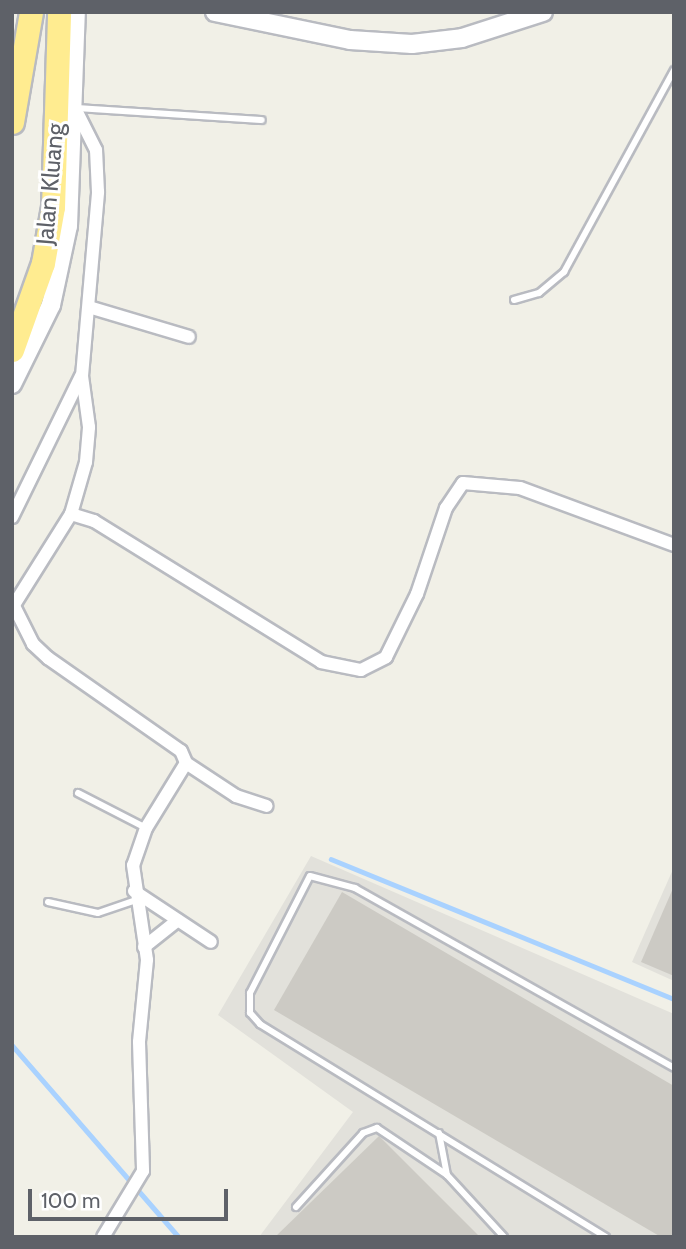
<!DOCTYPE html>
<style>
body{margin:0}
#map{position:relative;width:686px;height:1249px;overflow:hidden;background:#f1f0e7;font-family:Cabin,sans-serif}
div>[style]{position:absolute}
.industrial>*{inset:0;background:#e2e1db}
.stream>*{height:4.5px;margin:-2.25px;padding:0 2.25px;transform-origin:2.25px;border-radius:2.25px;background:#a9d2ff}
.building>*{inset:0;background:#cccac4}
.roads{filter:drop-shadow(2px 0 #b9bbc1) drop-shadow(-2px 0 #b9bbc1) drop-shadow(0 2px #b9bbc1) drop-shadow(0 -2px #b9bbc1)}
.lane>*{height:6px;margin:-3px;padding:0 3px;transform-origin:3px;border-radius:3px;background:#fff}
.street>*{height:12px;margin:-6px;padding:0 6px;transform-origin:6px;border-radius:6px;background:#fff}
.secondary>*{height:18px;margin:-9px;padding:0 9px;transform-origin:9px;border-radius:9px;background:#fff}
.highway>*{height:23px;margin:-11.5px;padding:0 11.5px;transform-origin:11.5px;border-radius:11.5px;background:#ffec90}
span{translate:-50% -50%;white-space:nowrap;text-align:center;line-height:1.15;-webkit-text-stroke:6px #fff;paint-order:stroke}
.street-label{font-size:24px;color:#5e6168}
.frame{position:absolute;inset:0;border:14px solid #5e6168;pointer-events:none}
.scale{position:absolute;left:28px;top:1189px;width:200px;height:32px;box-sizing:border-box;border:4px solid #5e6168;border-top:0;padding-left:9px;font-size:21px;line-height:24px;white-space:nowrap;color:#5e6168;-webkit-text-stroke:5px #fff;paint-order:stroke}
</style>
<div id="map">
<div class="industrial">
<i style="clip-path:polygon(311px 856px,674px 1014px,674px 1237px,259px 1237px,353px 1112px,218px 1015px)"></i>
<i style="clip-path:polygon(674px 867px,674px 981px,632px 962px)"></i>
</div>
<div class="stream">
<i style="left:331px;top:859px;width:370px;rotate:22.2deg"></i>
<i style="left:12px;top:1045px;width:254px;rotate:49deg"></i>
</div>
<div class="building">
<i style="clip-path:polygon(674px 886px,674px 976px,641px 962px)"></i>
<i style="clip-path:polygon(342px 892px,674px 1086px,674px 1237px,661px 1237px,274px 1010px)"></i>
<i style="clip-path:polygon(379px 1136px,480px 1237px,275px 1237px)"></i>
</div>
<div class="roads">
<div class="lane">
<i style="left:76px;top:108px;width:186px;rotate:3.7deg"></i>
<i style="left:514px;top:300px;width:26px;rotate:-16deg"></i>
<i style="left:539px;top:293px;width:33px;rotate:-40deg"></i>
<i style="left:564px;top:272px;width:230px;rotate:-61.4deg"></i>
<i style="left:78px;top:793px;width:76px;rotate:27.2deg"></i>
<i style="left:48px;top:902px;width:51px;rotate:12.4deg"></i>
<i style="left:98px;top:913px;width:40px;rotate:-18.9deg"></i>
<i style="left:439px;top:1133px;width:43px;rotate:79.2deg"></i>
<i style="left:447px;top:1175px;width:84px;rotate:47.4deg"></i>
<i style="left:296px;top:1207px;width:100px;rotate:-47.8deg"></i>
<i style="left:363px;top:1133px;width:15px;rotate:-20deg"></i>
<i style="left:377px;top:1128px;width:84px;rotate:33.9deg"></i>
<i style="left:606px;top:1237px;width:406px;rotate:-148.4deg"></i>
<i style="left:260px;top:1024px;width:15px;rotate:-132deg"></i>
<i style="left:250px;top:1013px;width:20px;rotate:-90deg"></i>
<i style="left:250px;top:993px;width:131px;rotate:-62.9deg"></i>
<i style="left:310px;top:876px;width:47px;rotate:14.9deg"></i>
<i style="left:355px;top:888px;width:366px;rotate:29.4deg"></i>
</div>
<div class="street">
<i style="left:92px;top:308px;width:101px;rotate:16.6deg"></i>
<i style="left:71px;top:514px;width:24px;rotate:17deg"></i>
<i style="left:94px;top:521px;width:267px;rotate:31.8deg"></i>
<i style="left:321px;top:662px;width:41px;rotate:11.3deg"></i>
<i style="left:361px;top:670px;width:28px;rotate:-27deg"></i>
<i style="left:386px;top:657px;width:70px;rotate:-63.8deg"></i>
<i style="left:417px;top:594px;width:91px;rotate:-71.4deg"></i>
<i style="left:446px;top:508px;width:30px;rotate:-56deg"></i>
<i style="left:463px;top:483px;width:57px;rotate:5deg"></i>
<i style="left:520px;top:488px;width:164px;rotate:20.3deg"></i>
<i style="left:12px;top:517px;width:157px;rotate:-63.9deg"></i>
<i style="left:12px;top:602px;width:47px;rotate:63.4deg"></i>
<i style="left:33px;top:644px;width:21px;rotate:43deg"></i>
<i style="left:48px;top:658px;width:162px;rotate:35deg"></i>
<i style="left:181px;top:751px;width:13px;rotate:67deg"></i>
<i style="left:186px;top:763px;width:76px;rotate:121.6deg"></i>
<i style="left:146px;top:828px;width:39px;rotate:109deg"></i>
<i style="left:133px;top:865px;width:96px;rotate:81.6deg"></i>
<i style="left:147px;top:960px;width:82px;rotate:95.6deg"></i>
<i style="left:139px;top:1042px;width:129px;rotate:88.2deg"></i>
<i style="left:143px;top:1171px;width:77px;rotate:121.2deg"></i>
<i style="left:12px;top:608px;width:111px;rotate:-57.9deg"></i>
<i style="left:71px;top:514px;width:54px;rotate:-73.9deg"></i>
<i style="left:86px;top:462px;width:35px;rotate:-85deg"></i>
<i style="left:89px;top:427px;width:51px;rotate:-97.8deg"></i>
<i style="left:82px;top:376px;width:185px;rotate:-85deg"></i>
<i style="left:98px;top:192px;width:42px;rotate:-92.7deg"></i>
<i style="left:96px;top:150px;width:47px;rotate:-116.6deg"></i>
<i style="left:186px;top:763px;width:60px;rotate:33.4deg"></i>
<i style="left:236px;top:796px;width:32px;rotate:18deg"></i>
<i style="left:134px;top:891px;width:92px;rotate:33.5deg"></i>
<i style="left:144px;top:947px;width:43px;rotate:-38.5deg"></i>
</div>
<div class="secondary">
<i style="left:215px;top:12px;width:138px;rotate:11.7deg"></i>
<i style="left:350px;top:40px;width:62px;rotate:3.7deg"></i>
<i style="left:412px;top:44px;width:50px;rotate:-6.8deg"></i>
<i style="left:462px;top:38px;width:85px;rotate:-17.8deg"></i>
<i style="left:12px;top:384px;width:88px;rotate:-63.7deg"></i>
<i style="left:51px;top:305px;width:81px;rotate:-77.9deg"></i>
<i style="left:68px;top:226px;width:214px;rotate:-87.9deg"></i>
</div>
<div class="highway">
<i style="left:12px;top:122px;width:112px;rotate:-80.2deg"></i>
<i style="left:12px;top:350px;width:92px;rotate:-70.4deg"></i>
<i style="left:43px;top:263px;width:57px;rotate:-79.9deg"></i>
<i style="left:53px;top:207px;width:195px;rotate:-88.2deg"></i>
</div>
</div>
<div class="street-label">
<span style="left:50px;top:184px;rotate:-85deg">Jalan Kluang</span>
</div>
<div class="frame"></div>
<div class="scale">100 m</div>
</div>
